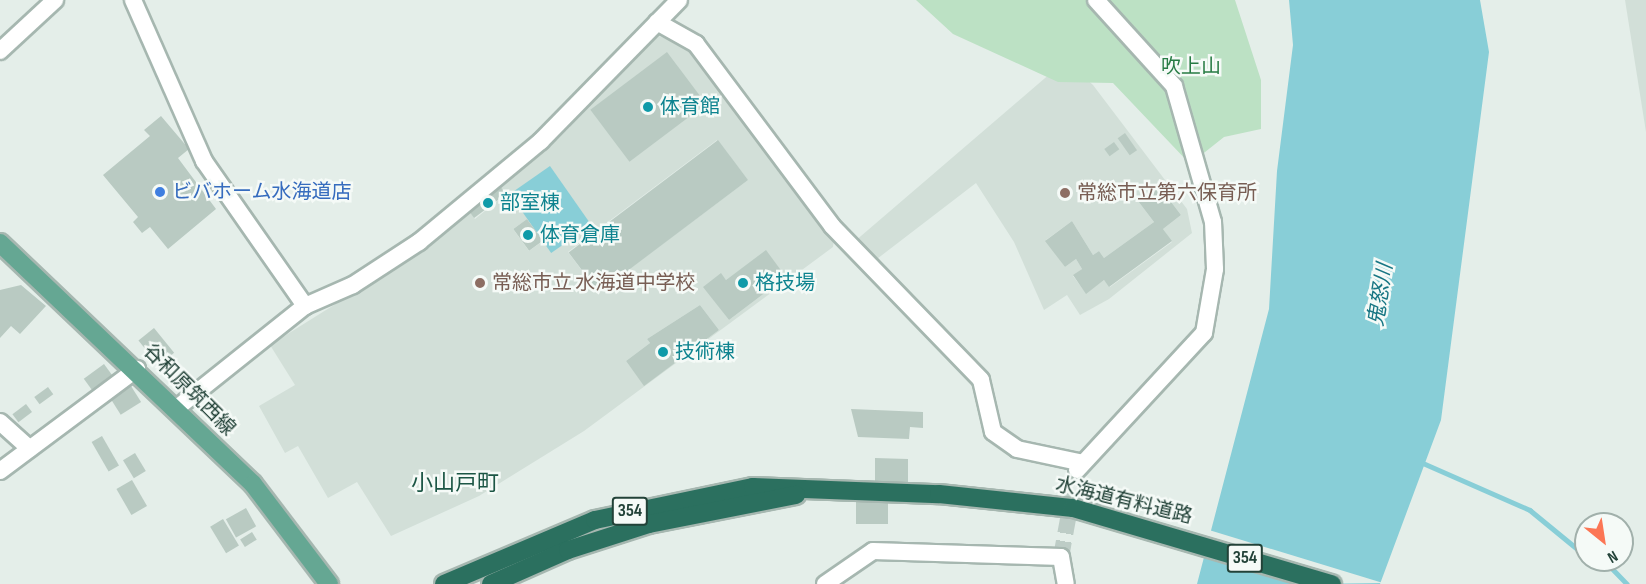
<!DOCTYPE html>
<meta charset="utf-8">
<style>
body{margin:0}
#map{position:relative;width:1646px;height:584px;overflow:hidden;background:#e4eee9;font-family:"Sofia Sans Condensed","Noto Sans JP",sans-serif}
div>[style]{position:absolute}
.built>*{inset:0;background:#d2dfd8}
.green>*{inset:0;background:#bce1c4}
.water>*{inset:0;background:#88ced7;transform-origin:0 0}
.pier>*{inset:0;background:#e4eee9}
.stream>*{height:4.5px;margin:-2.25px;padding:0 2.25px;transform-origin:2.25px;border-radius:2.25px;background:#88ced7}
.building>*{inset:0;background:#b9cac2;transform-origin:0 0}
.minor-tunnel>*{height:16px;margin-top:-8px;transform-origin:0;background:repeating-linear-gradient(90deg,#bdccc6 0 16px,transparent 0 24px)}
.roads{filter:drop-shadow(2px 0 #a6b7b0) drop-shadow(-2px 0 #a6b7b0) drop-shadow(0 2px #a6b7b0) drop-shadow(0 -2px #a6b7b0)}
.minor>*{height:16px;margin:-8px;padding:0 8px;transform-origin:8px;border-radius:8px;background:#fff}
.major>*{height:18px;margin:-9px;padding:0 9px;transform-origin:9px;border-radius:9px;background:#65a793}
.highway>*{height:18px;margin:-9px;padding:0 9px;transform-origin:9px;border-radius:9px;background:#2b705f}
.dots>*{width:16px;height:16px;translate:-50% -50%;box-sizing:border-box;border:3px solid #f5faf7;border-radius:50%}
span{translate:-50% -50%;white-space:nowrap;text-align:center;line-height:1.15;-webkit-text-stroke:5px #f5faf7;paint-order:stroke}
.shield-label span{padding:2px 4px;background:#f5faf7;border:2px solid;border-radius:4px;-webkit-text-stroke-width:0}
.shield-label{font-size:18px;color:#224238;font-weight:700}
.park-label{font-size:20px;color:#287c45}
.culture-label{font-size:20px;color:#0d838f}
.left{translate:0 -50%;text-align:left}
.shop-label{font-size:20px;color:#366cbe}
.education-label{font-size:20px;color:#785e54}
.street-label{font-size:20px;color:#224238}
.water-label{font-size:21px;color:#177683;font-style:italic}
.quarter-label{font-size:22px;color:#1c5645}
.north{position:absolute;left:1574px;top:512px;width:60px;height:60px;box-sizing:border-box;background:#f5faf7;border:2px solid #a1b0ab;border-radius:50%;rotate:150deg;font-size:16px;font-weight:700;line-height:24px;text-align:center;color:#224238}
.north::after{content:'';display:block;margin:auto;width:21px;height:27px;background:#fc7655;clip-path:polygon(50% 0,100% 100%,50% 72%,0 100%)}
</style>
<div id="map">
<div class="built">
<i style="clip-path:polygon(1625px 0,1646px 0,1646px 132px)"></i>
<i style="clip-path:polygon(evenodd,656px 35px,691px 48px,834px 239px,833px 247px,584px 431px,479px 496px,391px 536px,357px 482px,328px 498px,298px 446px,285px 453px,259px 406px,295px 385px,270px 345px,358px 290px,558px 139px,570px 127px,568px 121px,656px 35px,717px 140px,748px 180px,598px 292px,568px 252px,717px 140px,656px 35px,500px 187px,506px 194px,475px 219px,469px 211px,500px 187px,656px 35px,527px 219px,543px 241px,529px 251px,513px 229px,527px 219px,656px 35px,766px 251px,786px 277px,729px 320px,704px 287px,721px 274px,726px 280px,766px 251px,656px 35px,700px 305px,719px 330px,644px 385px,626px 361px,650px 343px,647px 339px,700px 305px)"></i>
<i style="clip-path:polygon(evenodd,1066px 60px,1093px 85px,1187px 209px,1192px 233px,1109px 299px,1080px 315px,1067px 295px,1044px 310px,1014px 242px,976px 183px,873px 262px,854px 242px,1066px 60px,1159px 186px,1181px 215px,1163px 229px,1172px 242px,1110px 287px,1104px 280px,1086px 293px,1073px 276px,1082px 269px,1076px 259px,1065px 267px,1046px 240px,1072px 221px,1093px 255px,1099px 251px,1104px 258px,1154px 222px,1138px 201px,1159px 186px)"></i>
</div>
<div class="green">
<i style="clip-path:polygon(916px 0,1235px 0,1261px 80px,1261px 129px,1224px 137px,1190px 164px,1113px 83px,1058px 82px,953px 34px)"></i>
</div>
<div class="water">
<i style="clip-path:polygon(1289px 0,1480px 0,1489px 52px,1441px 420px,1380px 584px,1197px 584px,1269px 309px,1277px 171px,1293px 45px)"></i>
<i style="left:550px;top:166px;width:72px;height:49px;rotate:55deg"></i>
</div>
<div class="pier">
<i style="clip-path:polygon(1209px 530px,1383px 583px,1305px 584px,1203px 553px)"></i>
</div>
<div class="stream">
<i style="left:1423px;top:463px;width:117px;rotate:23.7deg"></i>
<i style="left:1530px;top:510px;width:65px;rotate:39.4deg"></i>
<i style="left:1606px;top:562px;width:30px;rotate:46deg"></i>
</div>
<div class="building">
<i style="left:667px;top:52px;width:65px;height:96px;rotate:53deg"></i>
<i style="clip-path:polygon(161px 116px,189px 149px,178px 158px,216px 209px,168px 249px,150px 227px,142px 233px,133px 222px,138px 217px,103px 175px,150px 136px,144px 130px)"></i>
<i style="left:1125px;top:133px;width:21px;height:9px;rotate:55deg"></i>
<i style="left:718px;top:140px;width:50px;height:187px;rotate:53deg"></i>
<i style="left:1114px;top:142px;width:9px;height:12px;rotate:54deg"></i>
<i style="left:500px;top:186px;width:10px;height:40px;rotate:53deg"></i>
<i style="clip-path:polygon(1159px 186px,1181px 215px,1163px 229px,1172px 241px,1109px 287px,1104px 280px,1086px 294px,1073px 275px,1082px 269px,1076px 259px,1065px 267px,1045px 241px,1072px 221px,1093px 255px,1099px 251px,1104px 258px,1154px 222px,1138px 201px)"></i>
<i style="left:527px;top:219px;width:27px;height:17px;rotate:54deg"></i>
<i style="clip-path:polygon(766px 250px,786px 277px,729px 320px,703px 287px,721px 273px,726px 280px)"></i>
<i style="clip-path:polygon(21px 285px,46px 306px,20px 334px,11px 326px,0 338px,0 290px)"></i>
<i style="clip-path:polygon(700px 305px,719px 330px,644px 386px,626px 361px,650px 343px,647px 339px)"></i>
<i style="left:154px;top:328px;width:32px;height:20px;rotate:51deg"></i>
<i style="left:104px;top:364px;width:14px;height:25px;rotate:54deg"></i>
<i style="left:131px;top:386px;width:19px;height:24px;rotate:58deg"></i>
<i style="left:48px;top:387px;width:9px;height:17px;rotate:54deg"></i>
<i style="left:26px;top:404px;width:10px;height:17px;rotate:53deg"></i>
<i style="clip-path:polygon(851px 409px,923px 412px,923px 428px,910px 427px,909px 439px,858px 437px)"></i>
<i style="left:102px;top:436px;width:34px;height:12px;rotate:60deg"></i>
<i style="left:135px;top:453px;width:21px;height:14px;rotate:59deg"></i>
<i style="clip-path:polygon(875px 458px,908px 459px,908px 496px,888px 496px,888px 524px,856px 524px,856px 487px,875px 487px)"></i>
<i style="left:132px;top:480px;width:30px;height:18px;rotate:60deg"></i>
<i style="left:246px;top:508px;width:21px;height:23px;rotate:61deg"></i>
<i style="left:223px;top:519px;width:31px;height:15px;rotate:59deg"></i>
<i style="left:252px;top:532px;width:9px;height:14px;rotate:58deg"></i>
</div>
<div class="minor-tunnel">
<i style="left:1061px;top:557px;width:88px;rotate:-79.6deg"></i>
</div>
<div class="roads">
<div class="minor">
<i style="left:133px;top:0;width:176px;rotate:66.2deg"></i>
<i style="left:204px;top:161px;width:177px;rotate:55.1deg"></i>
<i style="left:657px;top:22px;width:45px;rotate:29.4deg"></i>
<i style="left:696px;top:44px;width:227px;rotate:53.2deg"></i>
<i style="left:832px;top:226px;width:214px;rotate:45.9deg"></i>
<i style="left:981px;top:380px;width:53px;rotate:77deg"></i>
<i style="left:993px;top:432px;width:29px;rotate:35deg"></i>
<i style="left:1017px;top:449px;width:67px;rotate:12deg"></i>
<i style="left:0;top:51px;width:75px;rotate:-42.8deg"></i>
<i style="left:177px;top:408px;width:164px;rotate:-38.6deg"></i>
<i style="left:305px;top:306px;width:52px;rotate:-23.6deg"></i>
<i style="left:353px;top:285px;width:79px;rotate:-33.1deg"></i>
<i style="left:419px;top:242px;width:158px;rotate:-39.6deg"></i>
<i style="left:541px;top:141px;width:197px;rotate:-45.6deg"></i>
<i style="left:0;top:422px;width:40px;rotate:42deg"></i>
<i style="left:1077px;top:470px;width:187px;rotate:-47.2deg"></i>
<i style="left:1204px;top:333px;width:65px;rotate:-80.2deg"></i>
<i style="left:1215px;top:269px;width:47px;rotate:-92.4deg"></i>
<i style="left:1213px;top:222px;width:141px;rotate:-106deg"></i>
<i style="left:1174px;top:86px;width:116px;rotate:-132.2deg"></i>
<i style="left:0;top:471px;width:171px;rotate:-36.7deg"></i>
<i style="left:825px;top:584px;width:58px;rotate:-34.5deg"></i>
<i style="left:873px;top:551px;width:188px;rotate:1.8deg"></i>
<i style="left:1061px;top:557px;width:27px;rotate:80deg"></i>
</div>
<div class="major">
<i style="left:0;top:243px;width:349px;rotate:43.6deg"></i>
<i style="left:253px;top:484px;width:126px;rotate:52.8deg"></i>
</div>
<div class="highway">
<i style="left:444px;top:584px;width:164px;rotate:-23deg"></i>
<i style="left:595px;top:520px;width:161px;rotate:-11.8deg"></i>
<i style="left:753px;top:487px;width:186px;rotate:2.2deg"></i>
<i style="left:939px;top:494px;width:135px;rotate:6deg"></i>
<i style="left:1073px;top:508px;width:270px;rotate:16.4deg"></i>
<i style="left:491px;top:584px;width:84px;rotate:-23.8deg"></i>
<i style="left:568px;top:550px;width:85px;rotate:-17.8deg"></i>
<i style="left:649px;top:524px;width:150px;rotate:-11.2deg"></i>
</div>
</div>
<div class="dots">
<i style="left:648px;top:107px;background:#0f9aa8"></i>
<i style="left:160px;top:192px;background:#3f7fe0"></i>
<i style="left:1065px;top:193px;background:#8d6e63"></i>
<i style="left:488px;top:203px;background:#0f9aa8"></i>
<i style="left:528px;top:235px;background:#0f9aa8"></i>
<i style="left:480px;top:283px;background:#8d6e63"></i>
<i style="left:743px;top:283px;background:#0f9aa8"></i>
<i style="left:663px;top:352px;background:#0f9aa8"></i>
</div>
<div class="shield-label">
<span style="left:630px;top:511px">354</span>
<span style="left:1245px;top:558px">354</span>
</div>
<div class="park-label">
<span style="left:1191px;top:67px">吹上山</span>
</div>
<div class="culture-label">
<span class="left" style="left:660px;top:107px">体育館</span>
<span class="left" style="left:500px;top:203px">部室棟</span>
<span class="left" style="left:540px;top:235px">体育倉庫</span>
<span class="left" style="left:755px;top:283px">格技場</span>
<span class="left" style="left:675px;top:352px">技術棟</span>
</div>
<div class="shop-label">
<span class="left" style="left:172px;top:192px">ビバホーム水海道店</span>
</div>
<div class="education-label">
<span class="left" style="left:1077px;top:193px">常総市立第六保育所</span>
<span class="left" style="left:492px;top:283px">常総市立 水海道中学校</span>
</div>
<div class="street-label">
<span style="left:189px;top:390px;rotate:45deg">谷和原筑西線</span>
<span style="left:1124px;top:501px;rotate:14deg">水海道有料道路</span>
</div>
<div class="water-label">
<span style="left:1381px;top:295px;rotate:-81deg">鬼怒川</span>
</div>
<div class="quarter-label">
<span style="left:455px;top:484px">小山戸町</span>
</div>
<div class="north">N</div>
</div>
